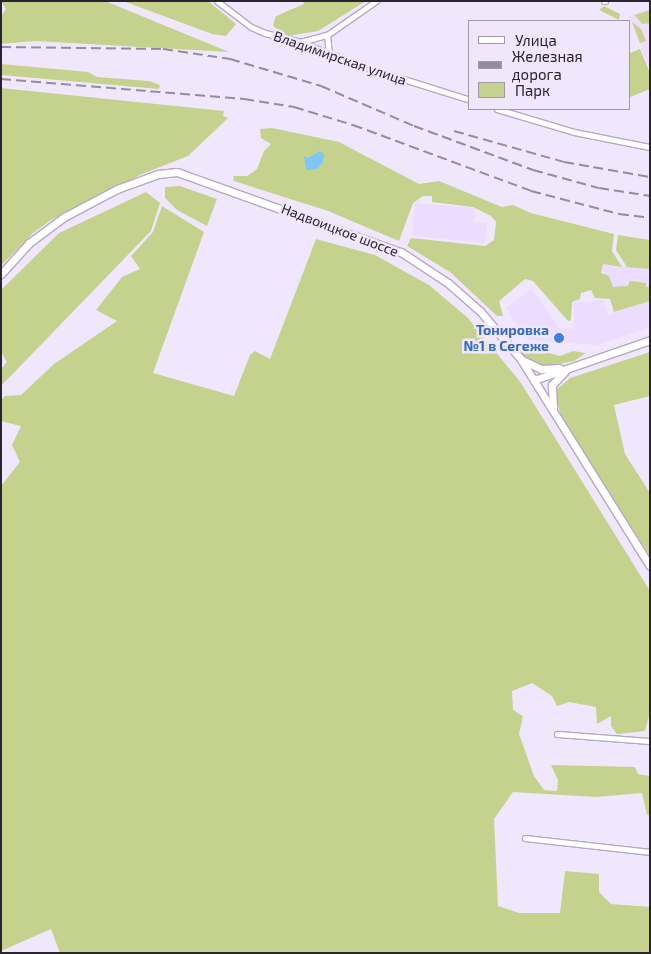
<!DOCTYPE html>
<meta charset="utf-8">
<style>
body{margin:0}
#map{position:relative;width:651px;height:954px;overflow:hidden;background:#f1e7fd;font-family:"Exo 2",sans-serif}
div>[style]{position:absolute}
.built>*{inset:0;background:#ecdcfe}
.green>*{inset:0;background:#c5d28d}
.water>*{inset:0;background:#81c5f5}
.roads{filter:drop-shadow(1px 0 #b6a9c3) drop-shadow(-1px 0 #b6a9c3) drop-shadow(0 1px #b6a9c3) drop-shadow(0 -1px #b6a9c3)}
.street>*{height:5px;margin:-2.5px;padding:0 2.5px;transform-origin:2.5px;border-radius:2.5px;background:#fff}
.secondary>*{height:7px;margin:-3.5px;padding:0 3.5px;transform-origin:3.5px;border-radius:3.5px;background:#fff}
.rail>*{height:2px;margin-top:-1px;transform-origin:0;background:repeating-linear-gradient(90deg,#948c9d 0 10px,transparent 0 15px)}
.dots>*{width:14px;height:14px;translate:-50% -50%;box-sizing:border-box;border:2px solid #f1e7fd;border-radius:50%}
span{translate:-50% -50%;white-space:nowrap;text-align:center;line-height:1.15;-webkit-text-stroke:5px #f1e7fd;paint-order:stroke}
.street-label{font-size:14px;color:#29242f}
.shop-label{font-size:14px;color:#366cbe;font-weight:700}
.right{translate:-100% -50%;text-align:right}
.frame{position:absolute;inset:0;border:2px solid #29242f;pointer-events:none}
.legend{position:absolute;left:468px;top:20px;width:162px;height:90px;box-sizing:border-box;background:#f1e7fd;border:1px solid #a199ab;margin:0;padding:6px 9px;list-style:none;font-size:15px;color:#29242f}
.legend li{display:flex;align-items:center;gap:10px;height:25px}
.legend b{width:25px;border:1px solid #a199ab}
</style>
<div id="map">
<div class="built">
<i style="clip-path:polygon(650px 9px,650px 70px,629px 16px)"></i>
<i style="clip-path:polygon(415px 203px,475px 208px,474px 222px,487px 223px,485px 243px,412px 236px)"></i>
<i style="clip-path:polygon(603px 263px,650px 268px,650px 289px,613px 288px,602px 270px)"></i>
<i style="clip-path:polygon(532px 289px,559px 328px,574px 329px,574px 303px,603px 300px,608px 315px,650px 301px,650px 327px,597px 345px,527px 340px,506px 308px)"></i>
</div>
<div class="green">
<i style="clip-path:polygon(1px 1px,105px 1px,229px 52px,35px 41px,1px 44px,1px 16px,6px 9px)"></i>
<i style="clip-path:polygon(123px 1px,208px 1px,236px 24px,226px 36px,212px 34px)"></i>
<i style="clip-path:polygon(303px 1px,366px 1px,318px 31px,288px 36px,276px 30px,273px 25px,276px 16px,304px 4px)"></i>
<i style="clip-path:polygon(604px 6px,620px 14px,619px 20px,599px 10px)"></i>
<i style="clip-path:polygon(650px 10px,650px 23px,642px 24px,635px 15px)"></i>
<i style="clip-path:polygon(632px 22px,641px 29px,646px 41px,640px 43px)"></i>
<i style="clip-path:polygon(640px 49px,650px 73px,650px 89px,630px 97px,630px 53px)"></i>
<i style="clip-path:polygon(1px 64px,88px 72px,97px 77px,149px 81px,160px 85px,159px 89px,1px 75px)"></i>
<i style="clip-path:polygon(1px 88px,224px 111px,223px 116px,228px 118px,188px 156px,142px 174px,51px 220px,33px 233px,1px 266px)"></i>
<i style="clip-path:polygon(272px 128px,339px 142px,419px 184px,439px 181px,502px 207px,513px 205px,531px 213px,614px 234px,612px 251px,622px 267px,603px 264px,601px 273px,609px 276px,613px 287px,628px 286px,630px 281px,646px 283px,646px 287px,650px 287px,650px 301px,614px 312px,610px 299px,595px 298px,591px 290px,581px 293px,580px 299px,572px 302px,571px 320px,568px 321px,533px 281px,525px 279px,499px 301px,503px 316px,497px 316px,450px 272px,407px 246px,411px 238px,485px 246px,494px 240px,496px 222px,491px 216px,473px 207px,432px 202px,432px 196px,423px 196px,413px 203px,399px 241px,328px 211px,234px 181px,233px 176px,247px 176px,257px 169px,264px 151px,271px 144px,261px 138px,260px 129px)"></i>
<i style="clip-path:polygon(180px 186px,217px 199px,207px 226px,177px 210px,165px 198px,165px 187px)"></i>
<i style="clip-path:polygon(146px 192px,160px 203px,151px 231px,1px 386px,1px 369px,7px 362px,1px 352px,1px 290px,59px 233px)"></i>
<i style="clip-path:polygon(162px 206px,204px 232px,153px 373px,234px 396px,250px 355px,255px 351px,270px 359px,316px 239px,375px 255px,429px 285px,467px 317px,521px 383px,650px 591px,650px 712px,645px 731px,617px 734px,611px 726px,611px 716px,597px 724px,596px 707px,569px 702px,557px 706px,552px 696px,532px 683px,512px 691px,513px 710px,523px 716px,519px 734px,534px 776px,544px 790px,557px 791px,558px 780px,551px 765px,635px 767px,638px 774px,650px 776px,650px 815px,647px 815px,642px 793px,596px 797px,513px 792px,494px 819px,498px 906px,519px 913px,560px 913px,565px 871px,599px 874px,599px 892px,611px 904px,650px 907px,650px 953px,60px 953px,51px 929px,1px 951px,1px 486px,20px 462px,12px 445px,21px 426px,1px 421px,1px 400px,5px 396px,21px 395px,54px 364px,117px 321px,96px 310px,122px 277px,140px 269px,131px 256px,153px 232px)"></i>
<i style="clip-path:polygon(618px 235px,650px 240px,650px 269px,627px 267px,616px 250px)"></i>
<i style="clip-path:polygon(534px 344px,545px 352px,560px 356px,573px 351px,586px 353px,574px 361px,545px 367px,527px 360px,521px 355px,520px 351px)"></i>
<i style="clip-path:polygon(650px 352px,650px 396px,614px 405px,625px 454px,650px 493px,650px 556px,562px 419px,554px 392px,570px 378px)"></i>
</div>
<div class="water">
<i style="clip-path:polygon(320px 151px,324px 154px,323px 162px,317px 169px,306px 170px,304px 156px,308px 158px)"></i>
</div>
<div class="roads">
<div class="street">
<i style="left:217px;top:1px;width:43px;rotate:37.4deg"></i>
<i style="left:251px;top:27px;width:15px;rotate:23deg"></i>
<i style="left:265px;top:33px;width:36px;rotate:14deg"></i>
<i style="left:300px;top:42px;width:70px;rotate:21deg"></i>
<i style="left:365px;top:67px;width:110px;rotate:17.4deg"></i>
<i style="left:604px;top:1px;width:1px"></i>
<i style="left:327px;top:35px;width:19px;rotate:84deg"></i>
<i style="left:300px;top:42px;width:28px;rotate:-15deg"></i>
<i style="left:327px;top:35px;width:60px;rotate:-34.8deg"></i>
<i style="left:497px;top:109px;width:80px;rotate:16.6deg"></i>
<i style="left:574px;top:132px;width:77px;rotate:11.2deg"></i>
<i style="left:557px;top:734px;width:93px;rotate:4.3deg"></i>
<i style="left:525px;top:838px;width:126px;rotate:6.4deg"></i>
</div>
<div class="secondary">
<i style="left:1px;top:274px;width:42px;rotate:-47.9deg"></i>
<i style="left:29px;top:243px;width:44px;rotate:-36.6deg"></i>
<i style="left:64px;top:217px;width:60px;rotate:-27.8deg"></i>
<i style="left:117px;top:189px;width:44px;rotate:-20.1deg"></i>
<i style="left:158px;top:174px;width:19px;rotate:-6deg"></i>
<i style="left:177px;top:172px;width:238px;rotate:19.7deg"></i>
<i style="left:401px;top:252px;width:56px;rotate:33.4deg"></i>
<i style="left:448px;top:283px;width:43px;rotate:41.2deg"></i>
<i style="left:480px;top:311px;width:62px;rotate:49.6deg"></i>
<i style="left:520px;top:358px;width:245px;rotate:58deg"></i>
<i style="left:522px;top:360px;width:21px;rotate:25deg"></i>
<i style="left:541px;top:369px;width:18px;rotate:-3deg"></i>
<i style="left:534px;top:380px;width:123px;rotate:-19deg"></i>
<i style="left:553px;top:407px;width:22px;rotate:-93deg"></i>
<i style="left:552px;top:385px;width:19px;rotate:-47deg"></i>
</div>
</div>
<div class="rail">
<i style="left:1px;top:47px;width:162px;rotate:0.7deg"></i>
<i style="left:163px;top:49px;width:68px;rotate:8.5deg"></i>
<i style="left:230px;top:59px;width:95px;rotate:16.5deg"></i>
<i style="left:321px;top:86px;width:101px;rotate:23.3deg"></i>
<i style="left:414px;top:126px;width:127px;rotate:20.3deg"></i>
<i style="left:533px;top:170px;width:68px;rotate:15.3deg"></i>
<i style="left:599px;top:188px;width:52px;rotate:8.9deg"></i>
<i style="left:1px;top:79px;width:244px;rotate:4.7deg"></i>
<i style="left:244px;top:99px;width:51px;rotate:9.1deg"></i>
<i style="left:294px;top:107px;width:62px;rotate:17deg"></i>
<i style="left:353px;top:125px;width:190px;rotate:20.3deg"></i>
<i style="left:531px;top:191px;width:91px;rotate:14.6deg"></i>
<i style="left:619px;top:214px;width:31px;rotate:7deg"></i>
<i style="left:454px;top:131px;width:114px;rotate:15.7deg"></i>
<i style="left:564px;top:162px;width:87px;rotate:9.9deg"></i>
</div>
<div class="dots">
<i style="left:559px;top:338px;background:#3f7fe0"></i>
</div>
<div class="street-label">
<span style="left:340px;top:58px;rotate:19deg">Владимирская улица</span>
<span style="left:340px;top:230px;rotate:21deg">Надвоицкое шоссе</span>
</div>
<div class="shop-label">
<span class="right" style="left:549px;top:338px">Тонировка<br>№1 в Сегеже</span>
</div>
<div class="frame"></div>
<ul class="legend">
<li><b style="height:6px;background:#fff"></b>Улица</li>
<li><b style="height:6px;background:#948c9d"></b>Железная дорога</li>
<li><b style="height:14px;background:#c5d28d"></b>Парк</li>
</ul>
</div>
